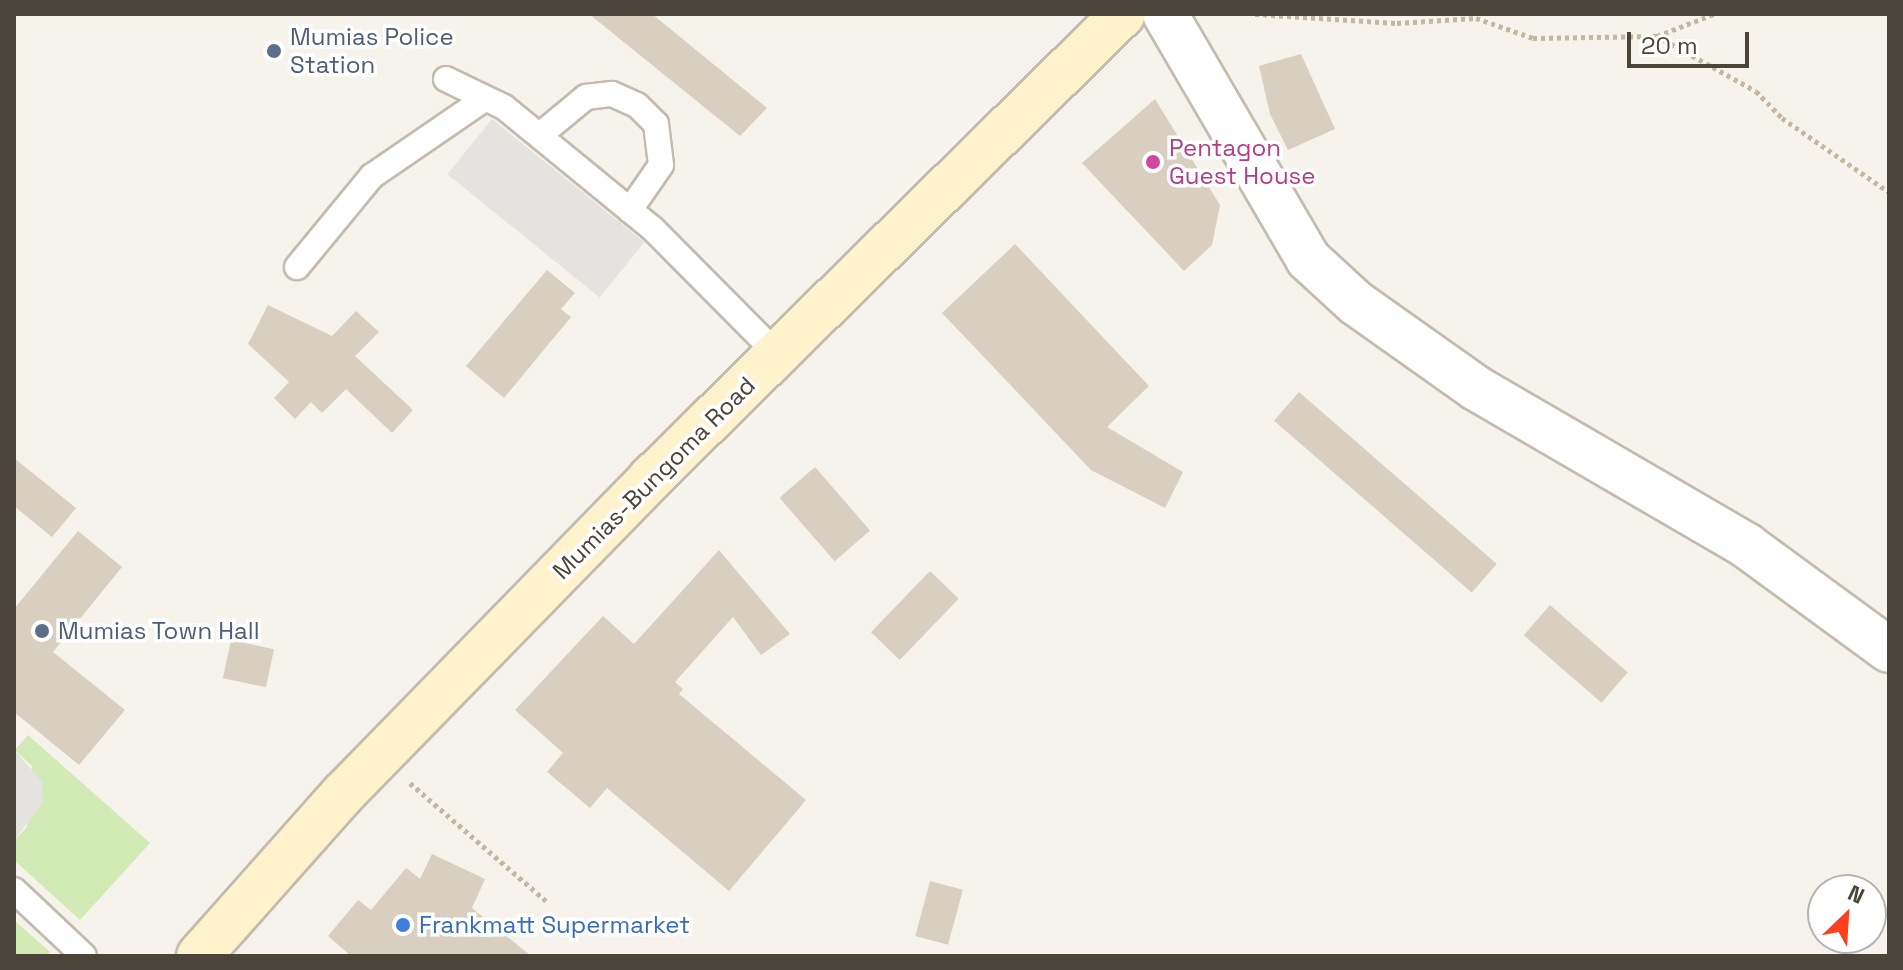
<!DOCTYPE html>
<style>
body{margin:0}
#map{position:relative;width:1903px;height:970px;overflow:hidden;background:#f6f3ec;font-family:"Space Grotesk",sans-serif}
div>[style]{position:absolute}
.green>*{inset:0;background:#d2eab5}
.parking>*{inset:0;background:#e5e3e0;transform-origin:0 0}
.building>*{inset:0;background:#d8cfc1;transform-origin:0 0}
.path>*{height:5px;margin-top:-2.5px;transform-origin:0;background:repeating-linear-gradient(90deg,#c4b79f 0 4px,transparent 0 8px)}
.roads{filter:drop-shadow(2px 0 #c2bbae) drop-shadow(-2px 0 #c2bbae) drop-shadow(0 2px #c2bbae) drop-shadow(0 -2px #c2bbae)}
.lane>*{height:24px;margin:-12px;padding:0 12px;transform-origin:12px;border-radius:12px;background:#fff}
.street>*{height:44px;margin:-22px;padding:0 22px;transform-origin:22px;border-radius:22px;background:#fff}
.secondary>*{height:44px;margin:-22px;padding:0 22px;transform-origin:22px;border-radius:22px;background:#fff3cd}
.dots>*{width:22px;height:22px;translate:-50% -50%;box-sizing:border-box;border:4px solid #fff;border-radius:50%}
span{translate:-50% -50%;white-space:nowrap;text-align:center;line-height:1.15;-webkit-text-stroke:7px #fff;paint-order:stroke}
.service-label{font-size:24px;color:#4e5e75}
.left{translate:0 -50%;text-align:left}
.hotel-label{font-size:24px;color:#b23c85}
.street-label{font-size:24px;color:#4b4439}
.shop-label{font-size:24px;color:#366cbe}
.frame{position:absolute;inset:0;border:16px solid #4b4439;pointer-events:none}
.north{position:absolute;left:1807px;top:874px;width:80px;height:80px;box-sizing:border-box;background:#fff;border:2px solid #b7b4b0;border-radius:50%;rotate:25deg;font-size:22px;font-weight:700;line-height:32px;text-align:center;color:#4b4439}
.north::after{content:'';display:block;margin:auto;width:28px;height:36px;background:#fc3f1d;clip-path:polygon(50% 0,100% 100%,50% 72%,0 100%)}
.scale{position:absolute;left:1627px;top:32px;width:122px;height:36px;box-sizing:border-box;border:4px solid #4b4439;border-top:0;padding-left:10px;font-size:24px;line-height:28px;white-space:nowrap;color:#4b4439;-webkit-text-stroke:6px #fff;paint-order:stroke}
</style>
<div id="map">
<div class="green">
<i style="clip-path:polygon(28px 735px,150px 843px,80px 920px,14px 860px,14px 841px,27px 827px,32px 766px,15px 750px)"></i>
<i style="clip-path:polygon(14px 920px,50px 952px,46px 956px,14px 956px)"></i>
</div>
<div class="parking">
<i style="left:492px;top:119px;width:196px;height:71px;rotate:39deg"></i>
<i style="clip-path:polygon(14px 749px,42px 782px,43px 802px,14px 841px)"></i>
</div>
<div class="building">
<i style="clip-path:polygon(589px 14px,652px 14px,767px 108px,740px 136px)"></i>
<i style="clip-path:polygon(1301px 54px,1335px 129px,1288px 150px,1270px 114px,1259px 66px)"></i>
<i style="clip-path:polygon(1155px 99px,1220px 205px,1212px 245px,1184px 271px,1082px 163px)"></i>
<i style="clip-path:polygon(1015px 244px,1149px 386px,1107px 427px,1183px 472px,1165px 508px,1091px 470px,942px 313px)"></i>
<i style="clip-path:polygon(547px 270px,575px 293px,561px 309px,571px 317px,504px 398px,466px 366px)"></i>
<i style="clip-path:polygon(268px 305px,332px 336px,356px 311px,379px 332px,355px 356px,413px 410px,392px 433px,346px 389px,322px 413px,311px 402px,295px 419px,274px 398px,289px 382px,248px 344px)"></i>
<i style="left:1299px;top:392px;width:262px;height:38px;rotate:41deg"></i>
<i style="clip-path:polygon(14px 458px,76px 508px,52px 537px,14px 506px)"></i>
<i style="left:815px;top:467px;width:84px;height:47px;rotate:49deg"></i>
<i style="clip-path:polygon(78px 531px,122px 567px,53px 652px,125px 710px,79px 765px,14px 712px,14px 609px)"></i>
<i style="clip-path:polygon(719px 550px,790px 634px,761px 655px,733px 617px,675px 682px,683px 689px,679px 694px,806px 800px,729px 891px,607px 788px,590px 808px,547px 772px,563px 753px,515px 710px,603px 616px,634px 644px)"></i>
<i style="left:930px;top:571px;width:40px;height:85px;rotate:44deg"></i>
<i style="left:1550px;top:605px;width:103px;height:40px;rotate:41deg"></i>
<i style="left:231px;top:640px;width:44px;height:39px;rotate:12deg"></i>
<i style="clip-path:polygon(432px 854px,485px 879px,472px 908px,531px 956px,351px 956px,328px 936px,358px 900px,371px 910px,406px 868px,420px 879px)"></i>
<i style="left:930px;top:881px;width:34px;height:57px;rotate:15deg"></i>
</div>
<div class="path">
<i style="left:1255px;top:14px;width:142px;rotate:3.6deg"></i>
<i style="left:1397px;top:23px;width:79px;rotate:-3.6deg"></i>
<i style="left:1476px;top:18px;width:60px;rotate:19.3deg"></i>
<i style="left:1533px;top:38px;width:124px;rotate:-0.9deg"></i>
<i style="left:1657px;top:36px;width:113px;rotate:29.1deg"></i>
<i style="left:1756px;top:91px;width:37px;rotate:46deg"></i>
<i style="left:1782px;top:118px;width:130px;rotate:34.7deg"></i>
<i style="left:1657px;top:36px;width:61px;rotate:-21.1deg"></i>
<i style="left:410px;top:783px;width:180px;rotate:40.9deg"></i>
</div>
<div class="roads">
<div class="lane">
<i style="left:446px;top:79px;width:64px;rotate:25.8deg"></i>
<i style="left:504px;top:107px;width:191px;rotate:39.3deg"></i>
<i style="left:652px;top:228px;width:177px;rotate:45.2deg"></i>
<i style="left:540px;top:135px;width:60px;rotate:-39.6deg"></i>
<i style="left:586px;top:97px;width:26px;rotate:-7deg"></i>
<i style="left:612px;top:94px;width:27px;rotate:24deg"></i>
<i style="left:637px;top:105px;width:27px;rotate:45deg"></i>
<i style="left:656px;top:124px;width:41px;rotate:83deg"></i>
<i style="left:661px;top:165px;width:55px;rotate:124.6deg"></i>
<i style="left:297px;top:267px;width:118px;rotate:-50.5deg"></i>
<i style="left:372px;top:176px;width:135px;rotate:-34.4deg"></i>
<i style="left:14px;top:890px;width:96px;rotate:43.3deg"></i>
</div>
<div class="street">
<i style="left:1165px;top:14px;width:284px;rotate:59.7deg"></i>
<i style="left:1308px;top:259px;width:65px;rotate:42.5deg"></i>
<i style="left:1356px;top:303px;width:147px;rotate:35.3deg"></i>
<i style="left:1476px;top:388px;width:314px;rotate:30.2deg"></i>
<i style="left:1747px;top:546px;width:176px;rotate:36.2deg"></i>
</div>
<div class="secondary">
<i style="left:199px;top:956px;width:217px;rotate:-48.4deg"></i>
<i style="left:343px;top:794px;width:440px;rotate:-45.7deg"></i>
<i style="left:650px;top:479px;width:663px;rotate:-44.51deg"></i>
</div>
</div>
<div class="dots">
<i style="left:274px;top:51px;background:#5c6f8a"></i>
<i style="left:1153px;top:162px;background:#d1479c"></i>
<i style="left:42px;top:631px;background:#5c6f8a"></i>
<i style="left:403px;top:925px;background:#3f7fe0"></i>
</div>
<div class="service-label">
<span class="left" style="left:290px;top:51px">Mumias Police<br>Station</span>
<span class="left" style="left:58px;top:631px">Mumias Town Hall</span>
</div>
<div class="hotel-label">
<span class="left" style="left:1169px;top:162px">Pentagon<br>Guest House</span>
</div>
<div class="street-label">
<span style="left:654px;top:478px;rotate:-45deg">Mumias-Bungoma Road</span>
</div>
<div class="shop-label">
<span class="left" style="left:419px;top:925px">Frankmatt Supermarket</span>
</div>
<div class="frame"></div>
<div class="north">N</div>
<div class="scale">20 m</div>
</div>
